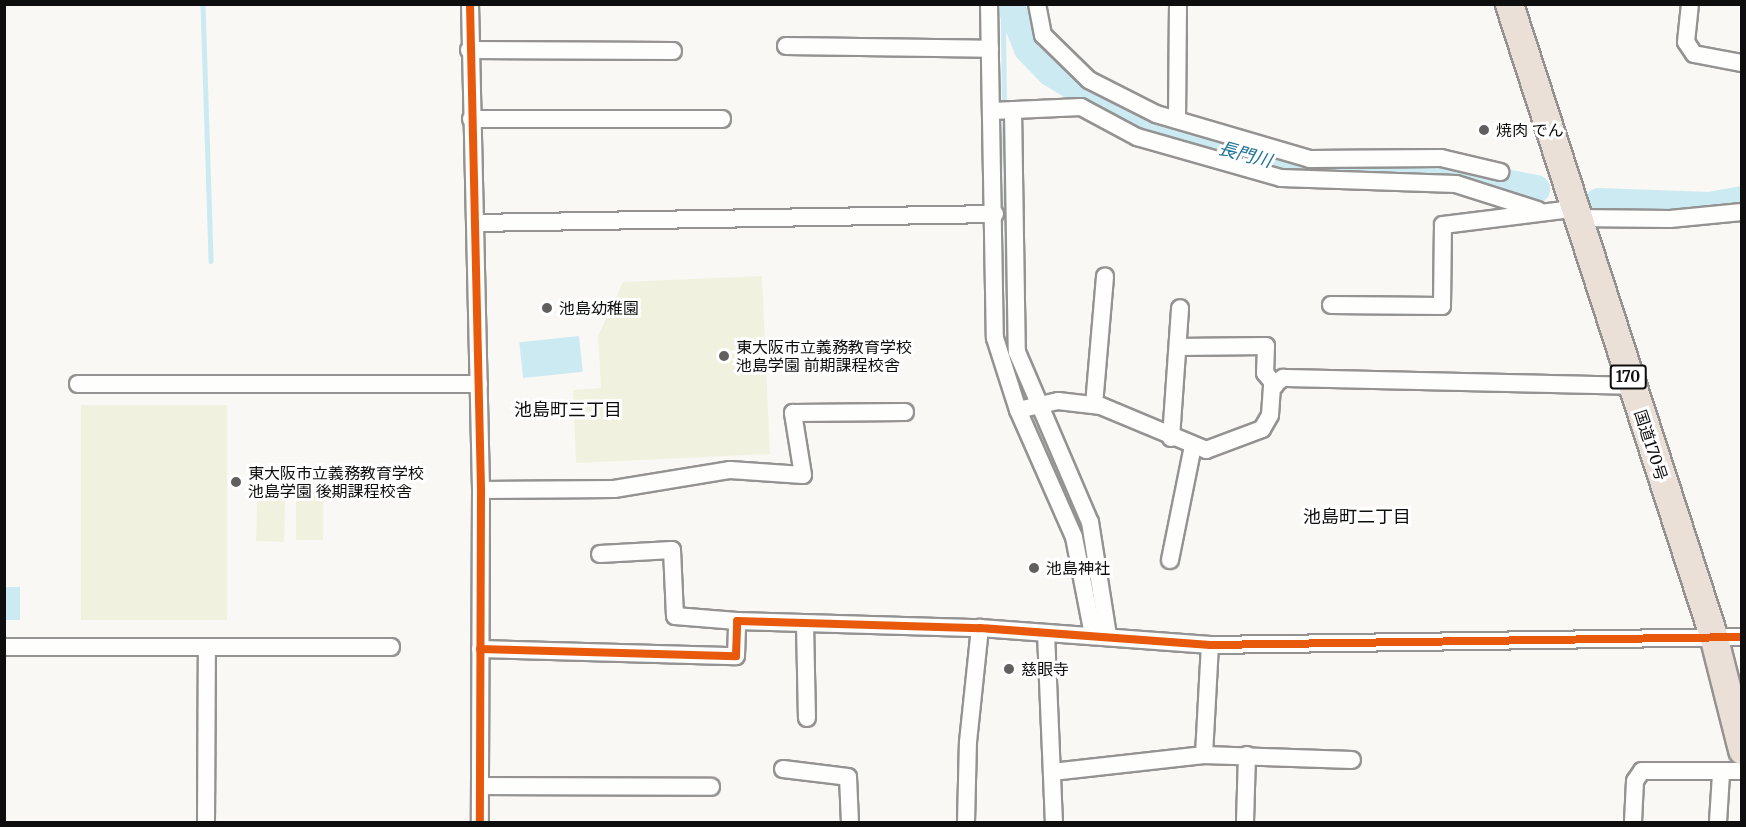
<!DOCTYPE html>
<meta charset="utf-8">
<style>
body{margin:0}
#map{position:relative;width:1746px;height:827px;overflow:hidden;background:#faf8f4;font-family:Merriweather,"Noto Sans JP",serif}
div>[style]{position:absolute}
.pitch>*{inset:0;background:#f0f2df;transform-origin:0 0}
.water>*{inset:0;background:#cceaf2;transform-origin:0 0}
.stream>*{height:4.5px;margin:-2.25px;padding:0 2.25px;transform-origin:2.25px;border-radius:2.25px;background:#cceaf2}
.river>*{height:28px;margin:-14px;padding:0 14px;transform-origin:14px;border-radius:14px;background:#cceaf2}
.roads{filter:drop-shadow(2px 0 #949392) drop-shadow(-2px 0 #949392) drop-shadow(0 2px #949392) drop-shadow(0 -2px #949392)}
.minor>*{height:16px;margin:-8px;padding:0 8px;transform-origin:8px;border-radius:8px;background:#fefefd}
.trunk>*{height:27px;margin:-13.5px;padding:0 13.5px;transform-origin:13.5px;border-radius:13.5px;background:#eae0d8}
.cycleway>*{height:8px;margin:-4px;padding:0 4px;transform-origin:4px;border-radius:4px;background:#e8590c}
.dots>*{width:16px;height:16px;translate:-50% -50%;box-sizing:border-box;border:3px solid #fff;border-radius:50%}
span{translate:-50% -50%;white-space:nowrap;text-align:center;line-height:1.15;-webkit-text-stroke:6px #fff;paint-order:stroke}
.shield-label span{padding:2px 4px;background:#fff;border:2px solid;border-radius:4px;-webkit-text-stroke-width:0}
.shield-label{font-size:15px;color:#0e0e0e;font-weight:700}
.poi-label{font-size:16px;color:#0e0e0e}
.left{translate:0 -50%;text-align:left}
.street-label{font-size:16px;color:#0e0e0e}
.water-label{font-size:18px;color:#207496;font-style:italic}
.neighbourhood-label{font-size:18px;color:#0e0e0e}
.frame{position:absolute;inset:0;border:6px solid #0e0e0e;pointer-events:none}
</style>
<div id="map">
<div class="pitch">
<i style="clip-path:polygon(762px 276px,770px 454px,576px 463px,573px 390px,601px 388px,598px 336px,623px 282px)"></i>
<i style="left:81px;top:405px;width:146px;height:215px"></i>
<i style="left:258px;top:481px;width:28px;height:60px;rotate:2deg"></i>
<i style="left:296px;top:483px;width:27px;height:57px"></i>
</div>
<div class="water">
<i style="left:579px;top:336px;width:36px;height:60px;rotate:84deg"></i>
<i style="left:5px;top:587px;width:15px;height:33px"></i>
</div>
<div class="stream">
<i style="left:203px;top:4px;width:257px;rotate:88.2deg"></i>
<i style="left:1004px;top:106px;width:87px;rotate:-90.7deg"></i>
<i style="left:1003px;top:19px;width:11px;rotate:-49deg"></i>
<i style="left:1004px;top:115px;width:243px;rotate:88.8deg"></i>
<i style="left:1012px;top:366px;width:183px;rotate:66.5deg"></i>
</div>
<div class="river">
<i style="left:1010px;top:4px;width:48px;rotate:68.2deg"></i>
<i style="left:1028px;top:49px;width:32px;rotate:46deg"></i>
<i style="left:1050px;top:72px;width:108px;rotate:31.3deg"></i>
<i style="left:1142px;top:128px;width:165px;rotate:14.7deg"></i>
<i style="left:1302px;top:170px;width:142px;rotate:0.4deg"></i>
<i style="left:1444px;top:171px;width:94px;rotate:11.1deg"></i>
<i style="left:1599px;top:202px;width:110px;rotate:2.1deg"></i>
<i style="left:1709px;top:206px;width:34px;rotate:-10deg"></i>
</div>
<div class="roads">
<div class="minor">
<i style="left:470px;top:4px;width:486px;rotate:88.7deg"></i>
<i style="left:481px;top:490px;width:332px;rotate:90.2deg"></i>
<i style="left:989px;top:4px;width:334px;rotate:89deg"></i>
<i style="left:995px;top:338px;width:76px;rotate:72.3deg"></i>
<i style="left:1018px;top:410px;width:139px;rotate:66.2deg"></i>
<i style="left:1074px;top:537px;width:100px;rotate:79deg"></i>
<i style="left:1037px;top:4px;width:32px;rotate:79deg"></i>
<i style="left:1043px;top:35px;width:64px;rotate:44.4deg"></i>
<i style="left:1089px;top:80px;width:75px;rotate:26.9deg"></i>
<i style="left:1156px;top:114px;width:160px;rotate:16.3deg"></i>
<i style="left:1310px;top:159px;width:131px;rotate:-0.4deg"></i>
<i style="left:1441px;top:158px;width:61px;rotate:13.3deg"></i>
<i style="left:1690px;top:4px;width:38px;rotate:96deg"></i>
<i style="left:1686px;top:42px;width:14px;rotate:56deg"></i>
<i style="left:1694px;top:54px;width:49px;rotate:10.6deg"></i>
<i style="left:786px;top:46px;width:204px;rotate:0.8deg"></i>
<i style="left:469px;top:50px;width:204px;rotate:0.3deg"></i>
<i style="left:1013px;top:110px;width:242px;rotate:89.1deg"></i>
<i style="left:1017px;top:352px;width:185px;rotate:66.8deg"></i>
<i style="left:1090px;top:522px;width:115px;rotate:81deg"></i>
<i style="left:992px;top:111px;width:89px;rotate:-2.6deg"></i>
<i style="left:1081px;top:107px;width:64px;rotate:28.2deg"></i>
<i style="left:1137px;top:137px;width:150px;rotate:15.9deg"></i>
<i style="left:1281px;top:178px;width:175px;rotate:2deg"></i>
<i style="left:1456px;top:184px;width:86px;rotate:17.6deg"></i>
<i style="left:471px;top:119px;width:251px"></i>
<i style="left:1177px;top:120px;width:116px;rotate:-89.5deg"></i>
<i style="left:1574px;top:218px;width:96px;rotate:0.6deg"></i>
<i style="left:1670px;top:219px;width:72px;rotate:-5.6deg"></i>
<i style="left:475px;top:223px;width:520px;rotate:-0.99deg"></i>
<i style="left:1331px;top:305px;width:111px;rotate:0.5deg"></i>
<i style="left:1442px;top:306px;width:81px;rotate:-89.3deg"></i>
<i style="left:1443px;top:225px;width:129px;rotate:-7.1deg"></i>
<i style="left:1178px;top:347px;width:88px;rotate:-0.7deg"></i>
<i style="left:1266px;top:346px;width:27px;rotate:92deg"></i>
<i style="left:1265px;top:373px;width:16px;rotate:50deg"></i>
<i style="left:78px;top:384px;width:401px"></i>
<i style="left:1094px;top:405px;width:129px;rotate:-85.1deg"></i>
<i style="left:1018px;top:410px;width:41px;rotate:-12.7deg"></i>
<i style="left:1058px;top:401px;width:43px;rotate:6.6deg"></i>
<i style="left:1101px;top:406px;width:114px;rotate:22.7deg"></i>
<i style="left:1206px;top:450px;width:60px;rotate:-20.6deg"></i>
<i style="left:1262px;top:429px;width:16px;rotate:-60deg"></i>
<i style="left:1270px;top:415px;width:29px;rotate:-86deg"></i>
<i style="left:1272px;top:386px;width:14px;rotate:-36deg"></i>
<i style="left:1283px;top:378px;width:349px;rotate:1.3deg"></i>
<i style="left:1171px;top:438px;width:130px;rotate:-86deg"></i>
<i style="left:481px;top:490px;width:133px;rotate:-0.4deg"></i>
<i style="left:614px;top:489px;width:118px;rotate:-9.3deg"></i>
<i style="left:730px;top:470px;width:73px;rotate:3.9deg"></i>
<i style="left:803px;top:475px;width:63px;rotate:-99.2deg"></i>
<i style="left:793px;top:413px;width:112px;rotate:-0.5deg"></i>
<i style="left:600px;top:554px;width:72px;rotate:-3.2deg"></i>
<i style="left:672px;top:550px;width:66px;rotate:87.4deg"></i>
<i style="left:675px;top:616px;width:62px;rotate:4.6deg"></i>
<i style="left:1170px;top:560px;width:116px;rotate:-78.6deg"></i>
<i style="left:805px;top:624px;width:94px;rotate:88.8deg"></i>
<i style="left:1046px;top:633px;width:189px;rotate:87.6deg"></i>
<i style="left:4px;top:647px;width:387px"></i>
<i style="left:480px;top:649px;width:256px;rotate:1.6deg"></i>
<i style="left:736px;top:656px;width:35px;rotate:-88deg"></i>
<i style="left:737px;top:621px;width:243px;rotate:1.7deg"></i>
<i style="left:980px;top:628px;width:231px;rotate:4.2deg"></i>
<i style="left:1210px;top:645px;width:532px;rotate:-0.86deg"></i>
<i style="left:1204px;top:755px;width:110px;rotate:-86.9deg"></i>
<i style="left:783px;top:769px;width:65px;rotate:7deg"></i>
<i style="left:848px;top:777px;width:45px;rotate:87.5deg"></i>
<i style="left:1052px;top:772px;width:153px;rotate:-6.4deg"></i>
<i style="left:1204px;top:755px;width:148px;rotate:1.9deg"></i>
<i style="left:480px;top:786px;width:231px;rotate:0.2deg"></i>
<i style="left:206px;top:822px;width:172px;rotate:-89.7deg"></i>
<i style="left:966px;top:822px;width:80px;rotate:-88.6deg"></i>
<i style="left:968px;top:742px;width:115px;rotate:-84deg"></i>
<i style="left:1245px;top:822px;width:67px;rotate:-88.3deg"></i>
<i style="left:1633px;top:822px;width:41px;rotate:-87.2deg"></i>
<i style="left:1635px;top:781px;width:12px;rotate:-55deg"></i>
<i style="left:1642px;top:771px;width:100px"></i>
<i style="left:1718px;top:822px;width:48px;rotate:-86.4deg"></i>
</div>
<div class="trunk">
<i style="left:1509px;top:4px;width:663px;rotate:72.08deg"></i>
<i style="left:1713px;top:635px;width:119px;rotate:75.8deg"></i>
</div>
</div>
<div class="cycleway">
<i style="left:470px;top:4px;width:486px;rotate:88.7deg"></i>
<i style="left:481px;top:490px;width:332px;rotate:90.2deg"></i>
<i style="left:480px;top:649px;width:256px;rotate:1.6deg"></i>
<i style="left:736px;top:656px;width:35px;rotate:-88deg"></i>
<i style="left:737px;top:621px;width:243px;rotate:1.7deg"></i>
<i style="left:980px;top:628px;width:231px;rotate:4.2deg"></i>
<i style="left:1210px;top:645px;width:532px;rotate:-0.86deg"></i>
</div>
<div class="dots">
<i style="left:1484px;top:130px;background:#61605e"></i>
<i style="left:547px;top:308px;background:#61605e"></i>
<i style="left:724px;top:356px;background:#61605e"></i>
<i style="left:236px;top:482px;background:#61605e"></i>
<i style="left:1034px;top:568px;background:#61605e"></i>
<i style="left:1009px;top:669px;background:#61605e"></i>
</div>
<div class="shield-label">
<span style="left:1628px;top:377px">170</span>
</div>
<div class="poi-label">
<span class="left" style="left:1496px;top:130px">焼肉 でん</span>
<span class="left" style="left:559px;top:308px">池島幼稚園</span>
<span class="left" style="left:736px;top:356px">東大阪市立義務教育学校<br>池島学園 前期課程校舎</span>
<span class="left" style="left:248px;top:482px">東大阪市立義務教育学校<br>池島学園 後期課程校舎</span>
<span class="left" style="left:1046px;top:568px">池島神社</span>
<span class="left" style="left:1021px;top:669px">慈眼寺</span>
</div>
<div class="street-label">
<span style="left:1651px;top:445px;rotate:72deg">国道170号</span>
</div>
<div class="water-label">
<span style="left:1245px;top:155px;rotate:15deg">長門川</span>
</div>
<div class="neighbourhood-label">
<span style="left:568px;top:410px">池島町三丁目</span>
<span style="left:1357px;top:517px">池島町二丁目</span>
</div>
<div class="frame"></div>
</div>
